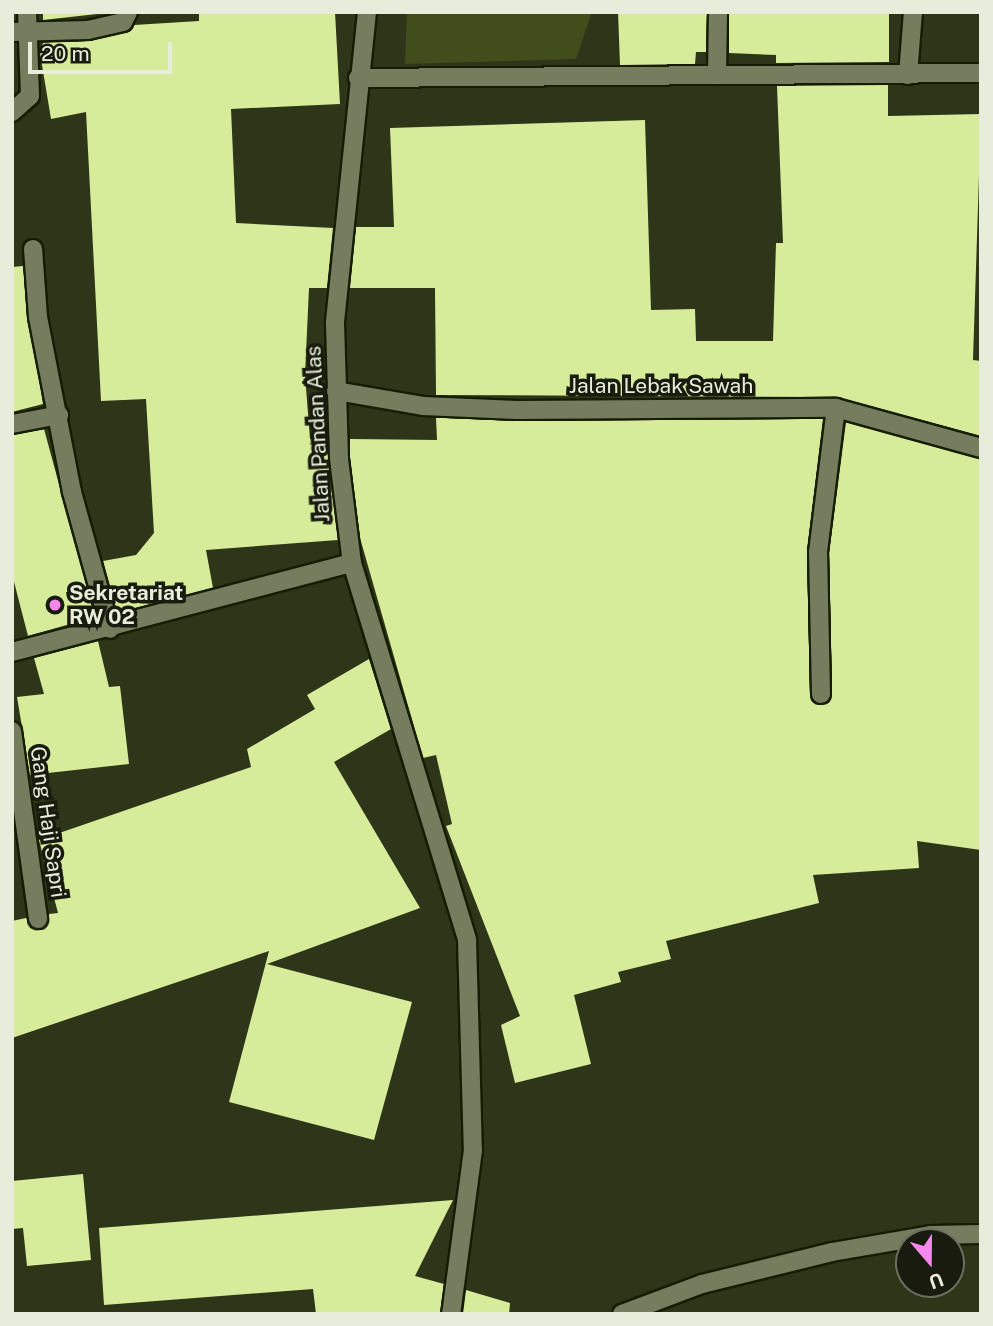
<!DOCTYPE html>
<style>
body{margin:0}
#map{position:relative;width:993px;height:1326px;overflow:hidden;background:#2e3518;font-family:"Public Sans",sans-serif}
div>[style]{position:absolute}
.green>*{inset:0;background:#424d1c}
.building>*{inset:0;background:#d6ec9a}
.roads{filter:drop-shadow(2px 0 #161c02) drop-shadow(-2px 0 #161c02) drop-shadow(0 2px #161c02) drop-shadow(0 -2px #161c02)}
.street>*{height:18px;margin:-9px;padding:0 9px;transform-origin:9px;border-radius:9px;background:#757d5e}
.dots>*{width:19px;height:19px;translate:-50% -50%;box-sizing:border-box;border:4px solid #181b0e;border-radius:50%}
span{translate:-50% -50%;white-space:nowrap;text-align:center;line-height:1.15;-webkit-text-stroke:7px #181b0e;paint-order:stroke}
.street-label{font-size:21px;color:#e8eddb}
.poi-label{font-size:21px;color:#e8eddb;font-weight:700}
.left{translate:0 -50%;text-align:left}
.frame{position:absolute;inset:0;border:14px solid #e8eddb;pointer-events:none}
.north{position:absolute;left:895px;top:1228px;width:70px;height:70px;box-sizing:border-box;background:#181b0e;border:2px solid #6b6f60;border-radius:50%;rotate:160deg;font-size:19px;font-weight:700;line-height:28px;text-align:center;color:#e8eddb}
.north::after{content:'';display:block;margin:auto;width:24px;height:32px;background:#f688ed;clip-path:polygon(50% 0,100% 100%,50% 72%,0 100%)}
.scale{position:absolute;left:28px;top:42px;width:144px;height:32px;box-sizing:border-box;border:4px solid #e8eddb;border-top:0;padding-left:9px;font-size:21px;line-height:24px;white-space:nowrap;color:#e8eddb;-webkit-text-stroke:5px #181b0e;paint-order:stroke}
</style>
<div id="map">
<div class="green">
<i style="clip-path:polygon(407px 12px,592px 12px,576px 59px,405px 64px)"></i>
</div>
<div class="building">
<i style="clip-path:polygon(43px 12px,115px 12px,43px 20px)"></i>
<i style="clip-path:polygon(199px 12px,335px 12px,340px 104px,231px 109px,236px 223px,333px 228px,327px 288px,309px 288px,305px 375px,310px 439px,327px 439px,338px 540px,206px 550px,213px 588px,117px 613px,103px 561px,136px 555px,154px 533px,146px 399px,101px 401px,86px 112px,51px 119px,40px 53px,43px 43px,90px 41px,134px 25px,199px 21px)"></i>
<i style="clip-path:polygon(618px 12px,707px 12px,706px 52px,696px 52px,695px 64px,620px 65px)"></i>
<i style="clip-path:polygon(729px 12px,889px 12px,889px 62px,776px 63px,776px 55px,729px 53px)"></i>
<i style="clip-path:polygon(888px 85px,888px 116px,981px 114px,973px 360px,981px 361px,981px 436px,836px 397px,436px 395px,435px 288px,350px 288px,356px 227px,394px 227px,390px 128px,645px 120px,651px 310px,695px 309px,696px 341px,773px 341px,776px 243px,783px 243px,777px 86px)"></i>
<i style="clip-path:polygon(23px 266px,43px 404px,12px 412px,12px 267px)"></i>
<i style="clip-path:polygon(436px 418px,823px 419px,807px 552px,810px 694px,821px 705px,832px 694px,829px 553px,846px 422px,981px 459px,981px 850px,917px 841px,919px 868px,813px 875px,819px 903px,666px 941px,671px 959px,618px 972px,621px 982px,574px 995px,591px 1064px,515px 1083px,501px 1025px,520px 1016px,446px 826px,452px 824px,436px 755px,423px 758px,360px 538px,350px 458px,350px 439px,437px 440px)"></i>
<i style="clip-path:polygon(44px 429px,95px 617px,28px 636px,12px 574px,12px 435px)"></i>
<i style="clip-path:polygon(98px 641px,109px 687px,120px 686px,129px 764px,30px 775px,17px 697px,44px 694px,34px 658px)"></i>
<i style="clip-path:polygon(369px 659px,391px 729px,334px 762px,420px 908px,267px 964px,412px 1002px,374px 1140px,229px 1102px,269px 951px,12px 1038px,12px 921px,26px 918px,40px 930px,49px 914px,58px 913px,39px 840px,251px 767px,247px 749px,315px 709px,307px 695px)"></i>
<i style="clip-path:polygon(83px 1174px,91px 1260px,27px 1266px,23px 1228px,12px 1229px,12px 1181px)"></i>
<i style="clip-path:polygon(453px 1200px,415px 1276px,444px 1284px,440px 1314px,316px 1314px,313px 1289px,104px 1305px,99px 1228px)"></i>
<i style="clip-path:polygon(466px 1290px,510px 1303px,509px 1314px,463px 1314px)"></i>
</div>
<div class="roads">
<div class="street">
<i style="left:367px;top:12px;width:313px;rotate:95.9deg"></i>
<i style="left:335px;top:323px;width:136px;rotate:88.3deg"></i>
<i style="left:339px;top:459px;width:105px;rotate:82.9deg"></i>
<i style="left:352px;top:563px;width:394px;rotate:73deg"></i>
<i style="left:467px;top:940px;width:210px;rotate:88.4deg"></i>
<i style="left:473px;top:1150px;width:165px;rotate:97.6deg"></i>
<i style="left:12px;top:32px;width:76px;rotate:-1.5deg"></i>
<i style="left:88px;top:30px;width:36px;rotate:-13deg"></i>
<i style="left:123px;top:22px;width:11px;rotate:-63deg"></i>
<i style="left:717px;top:75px;width:63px;rotate:-89.1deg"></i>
<i style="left:908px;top:75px;width:63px;rotate:-85.5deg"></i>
<i style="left:358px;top:78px;width:623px;rotate:-0.46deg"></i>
<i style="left:12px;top:112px;width:24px;rotate:-42deg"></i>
<i style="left:30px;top:96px;width:84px;rotate:-92deg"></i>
<i style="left:33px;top:249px;width:68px;rotate:85.8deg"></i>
<i style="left:38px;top:317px;width:178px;rotate:79deg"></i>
<i style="left:72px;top:492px;width:142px;rotate:74.5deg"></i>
<i style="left:336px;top:391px;width:88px;rotate:9.8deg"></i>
<i style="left:423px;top:406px;width:94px;rotate:2.4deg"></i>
<i style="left:517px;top:410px;width:319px;rotate:-0.4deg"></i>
<i style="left:836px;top:408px;width:150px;rotate:15.4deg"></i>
<i style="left:12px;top:424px;width:48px;rotate:-10.8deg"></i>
<i style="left:12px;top:652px;width:351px;rotate:-14.7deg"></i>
<i style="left:821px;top:694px;width:142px;rotate:-91.2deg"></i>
<i style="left:818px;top:552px;width:145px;rotate:-82.9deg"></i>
<i style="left:12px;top:731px;width:190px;rotate:82.1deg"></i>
<i style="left:622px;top:1314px;width:85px;rotate:-20.6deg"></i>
<i style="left:702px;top:1284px;width:134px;rotate:-13.8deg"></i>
<i style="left:832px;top:1252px;width:100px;rotate:-9.7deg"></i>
<i style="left:931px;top:1235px;width:50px;rotate:-1.1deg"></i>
</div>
</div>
<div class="dots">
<i style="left:55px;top:605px;background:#f688ed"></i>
</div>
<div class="street-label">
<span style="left:661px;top:386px">Jalan Lebak Sawah</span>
<span style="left:318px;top:434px;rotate:-93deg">Jalan Pandan Alas</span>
<span style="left:48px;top:822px;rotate:82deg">Gang Haji Sapri</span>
</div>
<div class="poi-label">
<span class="left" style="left:69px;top:605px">Sekretariat<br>RW 02</span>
</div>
<div class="frame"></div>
<div class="north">U</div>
<div class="scale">20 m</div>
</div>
